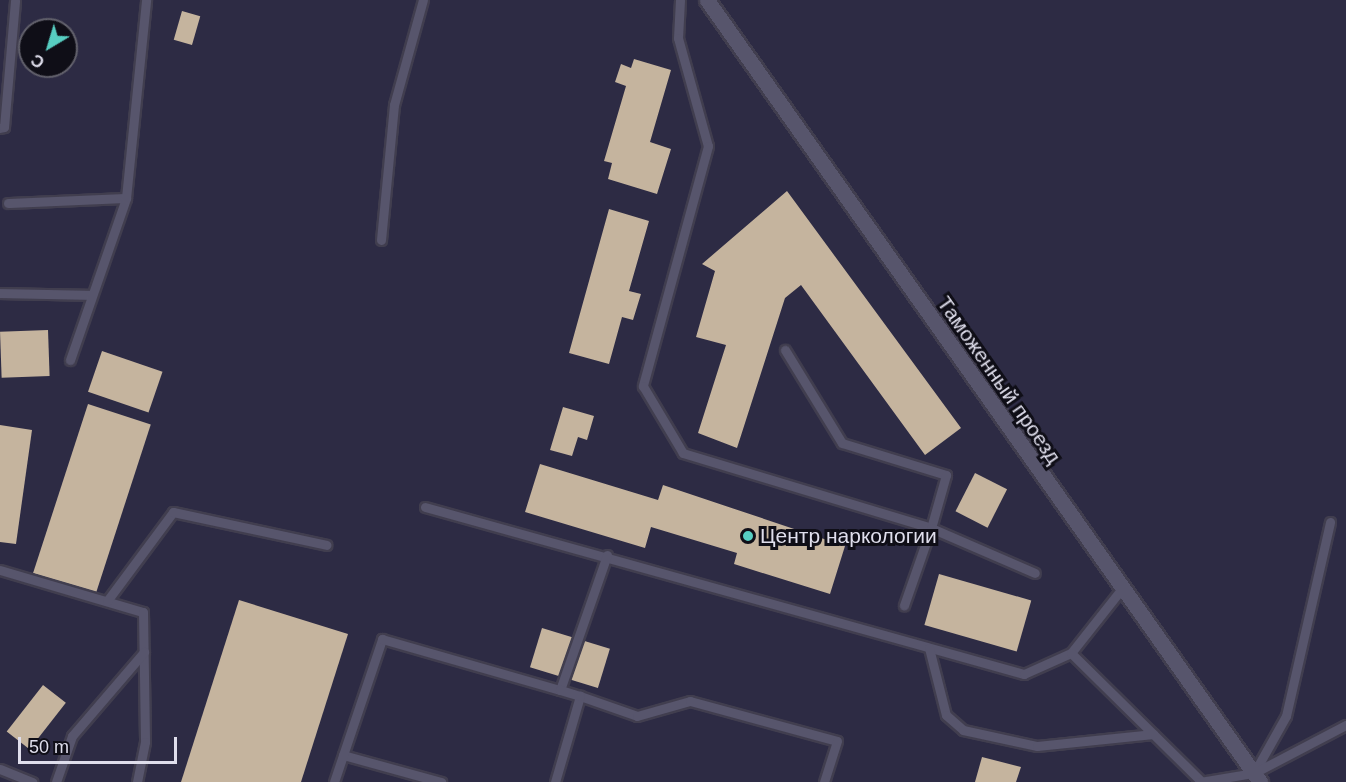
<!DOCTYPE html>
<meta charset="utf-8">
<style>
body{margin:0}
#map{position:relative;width:1346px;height:782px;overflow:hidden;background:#252337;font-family:Arial,sans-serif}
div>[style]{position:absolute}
.built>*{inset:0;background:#2d2b44}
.building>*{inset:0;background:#c5b49e;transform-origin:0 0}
.roads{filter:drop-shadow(2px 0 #413e4f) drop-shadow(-2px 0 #413e4f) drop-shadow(0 2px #413e4f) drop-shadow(0 -2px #413e4f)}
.service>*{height:9px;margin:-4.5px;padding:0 4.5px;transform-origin:4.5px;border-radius:4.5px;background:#57556c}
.minor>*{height:15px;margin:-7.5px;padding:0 7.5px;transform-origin:7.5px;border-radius:7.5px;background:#57556c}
.dots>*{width:16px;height:16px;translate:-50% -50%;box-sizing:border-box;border:3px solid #0f0e17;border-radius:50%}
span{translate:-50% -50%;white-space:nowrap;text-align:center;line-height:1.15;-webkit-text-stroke:6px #0f0e17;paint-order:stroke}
.street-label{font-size:21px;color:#dfdeec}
.poi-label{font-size:21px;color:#dfdeec}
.left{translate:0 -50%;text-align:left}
.north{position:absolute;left:18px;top:18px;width:60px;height:60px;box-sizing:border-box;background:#0f0e17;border:2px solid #62616c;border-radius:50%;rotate:218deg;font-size:16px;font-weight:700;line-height:24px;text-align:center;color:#dfdeec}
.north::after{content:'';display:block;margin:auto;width:21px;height:27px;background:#57cec2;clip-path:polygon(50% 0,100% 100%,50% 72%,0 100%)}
.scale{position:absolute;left:18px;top:737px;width:159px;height:27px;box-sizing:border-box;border:3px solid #dfdeec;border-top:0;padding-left:8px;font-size:18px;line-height:21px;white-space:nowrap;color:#dfdeec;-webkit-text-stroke:4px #0f0e17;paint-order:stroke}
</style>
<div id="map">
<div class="built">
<i style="clip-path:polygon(evenodd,0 0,1346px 0,1346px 782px,0 782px,0 0,30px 30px,66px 30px,66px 66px,30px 66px,30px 30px)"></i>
</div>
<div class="building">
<i style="left:182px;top:11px;width:19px;height:30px;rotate:16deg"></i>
<i style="clip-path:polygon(634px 59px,671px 70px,650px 142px,671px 149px,657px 194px,608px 179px,612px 163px,604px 161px,626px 86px,615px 82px,621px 64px,631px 68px)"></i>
<i style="clip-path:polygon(787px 191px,961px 428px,925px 455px,801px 285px,785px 298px,737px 448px,698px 433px,726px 345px,696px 337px,715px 271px,702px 264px)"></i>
<i style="clip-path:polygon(609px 209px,649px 221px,629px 291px,641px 294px,633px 320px,622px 317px,609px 364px,569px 353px)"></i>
<i style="left:48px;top:330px;width:46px;height:48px;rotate:88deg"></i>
<i style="left:102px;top:351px;width:64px;height:43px;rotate:19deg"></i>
<i style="left:88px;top:404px;width:66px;height:178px;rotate:18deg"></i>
<i style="clip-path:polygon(563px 407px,594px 416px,587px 440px,578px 437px,572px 456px,550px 450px)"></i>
<i style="clip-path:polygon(0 425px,32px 430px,16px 544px,0 542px)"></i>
<i style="clip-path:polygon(540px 464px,658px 500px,663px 485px,845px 546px,830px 594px,734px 564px,737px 553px,651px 527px,645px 548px,525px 512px)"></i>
<i style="left:975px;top:473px;width:36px;height:43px;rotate:27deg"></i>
<i style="left:939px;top:574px;width:96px;height:53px;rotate:16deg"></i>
<i style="clip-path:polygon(239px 600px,348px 634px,301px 782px,181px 782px)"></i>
<i style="left:542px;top:628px;width:71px;height:41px;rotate:17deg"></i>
<i style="left:43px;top:685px;width:29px;height:59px;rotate:38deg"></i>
<i style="clip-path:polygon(982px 757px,1021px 767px,1016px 782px,975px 782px)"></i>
</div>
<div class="roads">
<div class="service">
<i style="left:680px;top:0;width:38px;rotate:93deg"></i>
<i style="left:678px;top:38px;width:112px;rotate:74.5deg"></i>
<i style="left:708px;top:146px;width:249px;rotate:105.2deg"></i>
<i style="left:643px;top:386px;width:78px;rotate:59.2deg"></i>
<i style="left:683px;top:453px;width:259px;rotate:16.8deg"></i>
<i style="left:931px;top:528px;width:82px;rotate:109.3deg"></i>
<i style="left:0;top:128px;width:4px;rotate:-14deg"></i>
<i style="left:4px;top:127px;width:127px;rotate:-85deg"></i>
<i style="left:8px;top:203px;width:118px;rotate:-2.4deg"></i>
<i style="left:381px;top:240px;width:136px;rotate:-84.5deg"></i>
<i style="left:394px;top:105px;width:109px;rotate:-74.6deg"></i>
<i style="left:0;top:293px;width:92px;rotate:1.2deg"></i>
<i style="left:785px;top:350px;width:109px;rotate:58.5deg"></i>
<i style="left:842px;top:443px;width:109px;rotate:17.1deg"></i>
<i style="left:946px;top:475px;width:55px;rotate:105.8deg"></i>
<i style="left:931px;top:528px;width:113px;rotate:23.4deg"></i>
<i style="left:70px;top:360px;width:171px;rotate:-70.9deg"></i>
<i style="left:126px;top:198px;width:199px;rotate:-84.2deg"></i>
<i style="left:425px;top:507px;width:622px;rotate:15.58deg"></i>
<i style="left:1024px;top:674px;width:51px;rotate:-24.1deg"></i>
<i style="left:1071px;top:653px;width:79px;rotate:-51.7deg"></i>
<i style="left:0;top:570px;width:149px;rotate:16.4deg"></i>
<i style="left:143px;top:612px;width:130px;rotate:89.1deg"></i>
<i style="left:145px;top:742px;width:41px;rotate:101.3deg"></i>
<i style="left:107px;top:601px;width:111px;rotate:-53.4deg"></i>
<i style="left:173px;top:512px;width:157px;rotate:12.1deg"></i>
<i style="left:929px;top:648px;width:69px;rotate:75.8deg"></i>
<i style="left:946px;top:715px;width:23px;rotate:41deg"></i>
<i style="left:963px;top:730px;width:76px;rotate:12.2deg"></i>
<i style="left:1037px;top:746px;width:117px;rotate:-5.9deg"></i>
<i style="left:1071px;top:653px;width:182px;rotate:44.6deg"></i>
<i style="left:580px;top:696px;width:60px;rotate:19.3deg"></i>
<i style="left:637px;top:716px;width:55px;rotate:-15.8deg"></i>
<i style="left:690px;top:701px;width:152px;rotate:15.2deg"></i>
<i style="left:837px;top:741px;width:43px;rotate:107.6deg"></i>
<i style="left:343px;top:755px;width:102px;rotate:15.4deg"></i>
<i style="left:0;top:769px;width:35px;rotate:22deg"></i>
<i style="left:1254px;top:773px;width:65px;rotate:-60.7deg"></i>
<i style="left:1286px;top:716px;width:199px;rotate:-77.2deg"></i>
<i style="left:56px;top:782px;width:49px;rotate:-70.8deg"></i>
<i style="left:72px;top:736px;width:111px;rotate:-49.4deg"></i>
<i style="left:334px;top:782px;width:151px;rotate:-71.4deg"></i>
<i style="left:382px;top:639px;width:185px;rotate:16deg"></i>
<i style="left:560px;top:690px;width:143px;rotate:-70.8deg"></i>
<i style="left:555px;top:782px;width:90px;rotate:-73.8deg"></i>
<i style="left:580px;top:696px;width:21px;rotate:-163deg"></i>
<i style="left:1200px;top:782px;width:55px;rotate:-9.5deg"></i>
<i style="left:1254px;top:773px;width:104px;rotate:-27.6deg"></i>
</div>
<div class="minor">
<i style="left:707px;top:0;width:958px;rotate:54.73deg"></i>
</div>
</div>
<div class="dots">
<i style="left:748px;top:536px;background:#57cec2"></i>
</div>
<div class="street-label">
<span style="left:999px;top:380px;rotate:55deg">Таможенный проезд</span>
</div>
<div class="poi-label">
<span class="left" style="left:760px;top:536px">Центр наркологии</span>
</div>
<div class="north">С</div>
<div class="scale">50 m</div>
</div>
